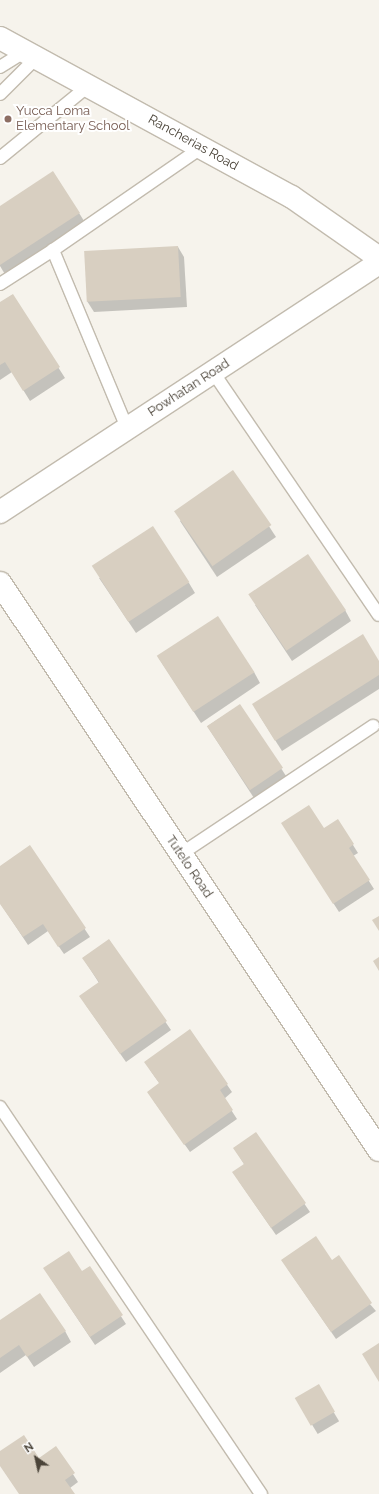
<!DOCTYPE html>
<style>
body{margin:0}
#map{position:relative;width:379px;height:1494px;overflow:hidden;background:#f6f3ec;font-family:Raleway,sans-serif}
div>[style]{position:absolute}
.shadow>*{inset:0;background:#0003;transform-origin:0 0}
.building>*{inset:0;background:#d8cfc1;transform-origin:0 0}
.roads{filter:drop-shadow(1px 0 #c2bbae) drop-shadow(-1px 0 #c2bbae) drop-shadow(0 1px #c2bbae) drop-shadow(0 -1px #c2bbae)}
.service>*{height:12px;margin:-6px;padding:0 6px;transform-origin:6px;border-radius:6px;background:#fff}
.minor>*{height:22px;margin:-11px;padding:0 11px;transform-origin:11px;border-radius:11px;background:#fff}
.dots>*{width:11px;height:11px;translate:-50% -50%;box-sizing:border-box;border:2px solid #fff;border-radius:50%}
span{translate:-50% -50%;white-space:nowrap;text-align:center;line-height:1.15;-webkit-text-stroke:4px #fff;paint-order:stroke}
.education-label{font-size:13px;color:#785e54}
.left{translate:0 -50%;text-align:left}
.street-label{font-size:13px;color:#4b4439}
.north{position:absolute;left:16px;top:1438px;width:40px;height:40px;-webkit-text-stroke:3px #fff;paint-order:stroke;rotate:326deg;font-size:11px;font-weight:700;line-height:16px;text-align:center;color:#4b4439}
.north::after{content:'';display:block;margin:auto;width:14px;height:18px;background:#4b4439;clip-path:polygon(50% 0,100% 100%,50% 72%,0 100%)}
</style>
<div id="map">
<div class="shadow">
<i style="clip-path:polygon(53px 172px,86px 224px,6px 276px,0 266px,0 207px)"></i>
<i style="clip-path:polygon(178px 247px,184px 257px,187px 307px,94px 312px,87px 301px)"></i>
<i style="clip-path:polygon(12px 295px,65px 378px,30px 401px,12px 372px,0 380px,0 303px)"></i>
<i style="clip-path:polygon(233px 471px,276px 537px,217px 577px,180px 521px)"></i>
<i style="clip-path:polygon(99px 578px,189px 583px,195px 593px,136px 633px)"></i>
<i style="clip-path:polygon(255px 605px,345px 610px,351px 621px,292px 661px)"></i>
<i style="clip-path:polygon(158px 657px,254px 672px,260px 683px,201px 723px)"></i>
<i style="clip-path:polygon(379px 662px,379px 689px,282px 751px,259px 715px)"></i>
<i style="left:240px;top:705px;width:86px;height:39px;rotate:57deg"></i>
<i style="clip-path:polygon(324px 829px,353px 845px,358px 853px,353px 856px,374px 889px,339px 912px,287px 831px)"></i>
<i style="clip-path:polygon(30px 847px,90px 937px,64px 954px,48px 931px,28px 945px,0 903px,0 867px)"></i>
<i style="clip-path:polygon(109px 940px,171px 1030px,126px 1062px,85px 1004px,99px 983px,83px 958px)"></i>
<i style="clip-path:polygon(190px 1031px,232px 1092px,224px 1099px,237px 1119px,190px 1152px,153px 1100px,160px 1084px,150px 1070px)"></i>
<i style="clip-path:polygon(256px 1133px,310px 1212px,276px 1235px,238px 1180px,244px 1164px,234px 1148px)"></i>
<i style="clip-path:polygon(332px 1261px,376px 1311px,336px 1339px,287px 1268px)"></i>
<i style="clip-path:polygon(89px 1267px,126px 1324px,95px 1345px,49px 1276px,82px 1272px)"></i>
<i style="clip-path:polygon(0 1321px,65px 1331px,71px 1342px,34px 1367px,26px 1355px,0 1373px)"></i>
<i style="left:318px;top:1386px;width:41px;height:25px;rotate:59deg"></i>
<i style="clip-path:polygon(56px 1448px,78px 1482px,70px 1488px,74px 1494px,20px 1494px,0 1465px,0 1452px,39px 1459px)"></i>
</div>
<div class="building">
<i style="clip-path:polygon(53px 171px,80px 213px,0 265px,0 206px)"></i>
<i style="left:178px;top:246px;width:51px;height:94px;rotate:87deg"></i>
<i style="clip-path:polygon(13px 294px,60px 367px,23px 391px,5px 362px,0 365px,0 302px)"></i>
<i style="left:233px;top:470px;width:67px;height:72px;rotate:55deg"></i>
<i style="left:153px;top:526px;width:67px;height:73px;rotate:57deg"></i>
<i style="left:308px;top:554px;width:68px;height:72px;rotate:56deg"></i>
<i style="left:218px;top:616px;width:67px;height:73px;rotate:57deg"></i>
<i style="clip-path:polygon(363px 634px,379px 661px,379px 675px,275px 741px,252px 704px)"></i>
<i style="left:240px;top:704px;width:77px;height:40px;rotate:56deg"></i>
<i style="clip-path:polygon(309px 805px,324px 828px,338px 819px,354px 844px,349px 848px,370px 880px,333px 904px,281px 823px)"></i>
<i style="clip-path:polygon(30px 845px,86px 928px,58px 947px,43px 924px,23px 937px,0 904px,0 866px)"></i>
<i style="clip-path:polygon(379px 916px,379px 931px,372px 920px)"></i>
<i style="clip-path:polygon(109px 939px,167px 1021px,120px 1054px,79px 996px,99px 982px,82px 958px)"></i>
<i style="clip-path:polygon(379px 957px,379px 971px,373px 961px)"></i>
<i style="clip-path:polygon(190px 1029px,228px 1084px,220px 1090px,233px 1110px,184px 1145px,147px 1092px,159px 1083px,144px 1062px)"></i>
<i style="clip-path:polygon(256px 1132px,306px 1203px,271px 1228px,232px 1172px,244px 1164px,233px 1148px)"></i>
<i style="clip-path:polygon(316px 1236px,332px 1260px,339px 1255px,372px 1303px,331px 1332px,281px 1260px)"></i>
<i style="clip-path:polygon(69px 1251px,82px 1271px,90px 1266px,123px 1315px,90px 1337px,43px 1268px)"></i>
<i style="clip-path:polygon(40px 1293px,66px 1331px,27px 1357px,19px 1345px,0 1358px,0 1320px)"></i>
<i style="clip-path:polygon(379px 1343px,379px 1382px,362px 1354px)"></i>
<i style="left:319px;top:1384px;width:32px;height:28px;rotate:60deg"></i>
<i style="clip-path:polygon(24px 1435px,39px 1458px,56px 1446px,75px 1473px,65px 1480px,75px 1494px,19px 1494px,0 1466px,0 1451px)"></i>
</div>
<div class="roads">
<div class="service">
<i style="left:0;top:67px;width:28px;rotate:-32deg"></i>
<i style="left:0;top:94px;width:51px;rotate:-45deg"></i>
<i style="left:0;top:158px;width:112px;rotate:-39.2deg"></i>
<i style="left:0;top:284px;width:63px;rotate:-32.7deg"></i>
<i style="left:213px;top:372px;width:294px;rotate:55.7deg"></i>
<i style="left:127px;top:428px;width:193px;rotate:-112.6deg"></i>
<i style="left:53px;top:250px;width:180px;rotate:-34.6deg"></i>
<i style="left:181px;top:854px;width:231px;rotate:-33.7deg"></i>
<i style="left:0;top:1107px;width:467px;rotate:56deg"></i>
</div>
<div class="minor">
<i style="left:0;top:38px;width:332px;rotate:28.6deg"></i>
<i style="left:292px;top:197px;width:106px;rotate:35deg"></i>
<i style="left:0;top:512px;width:453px;rotate:-33.3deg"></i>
<i style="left:0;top:583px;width:682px;rotate:56.24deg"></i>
</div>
</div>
<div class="dots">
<i style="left:8px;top:119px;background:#8d6e63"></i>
</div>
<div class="education-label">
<span class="left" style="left:16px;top:119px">Yucca Loma<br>Elementary School</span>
</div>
<div class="street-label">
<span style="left:193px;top:143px;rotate:29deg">Rancherias Road</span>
<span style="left:189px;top:388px;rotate:-33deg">Powhatan Road</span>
<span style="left:189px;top:867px;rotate:56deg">Tutelo Road</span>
</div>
<div class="north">N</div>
</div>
